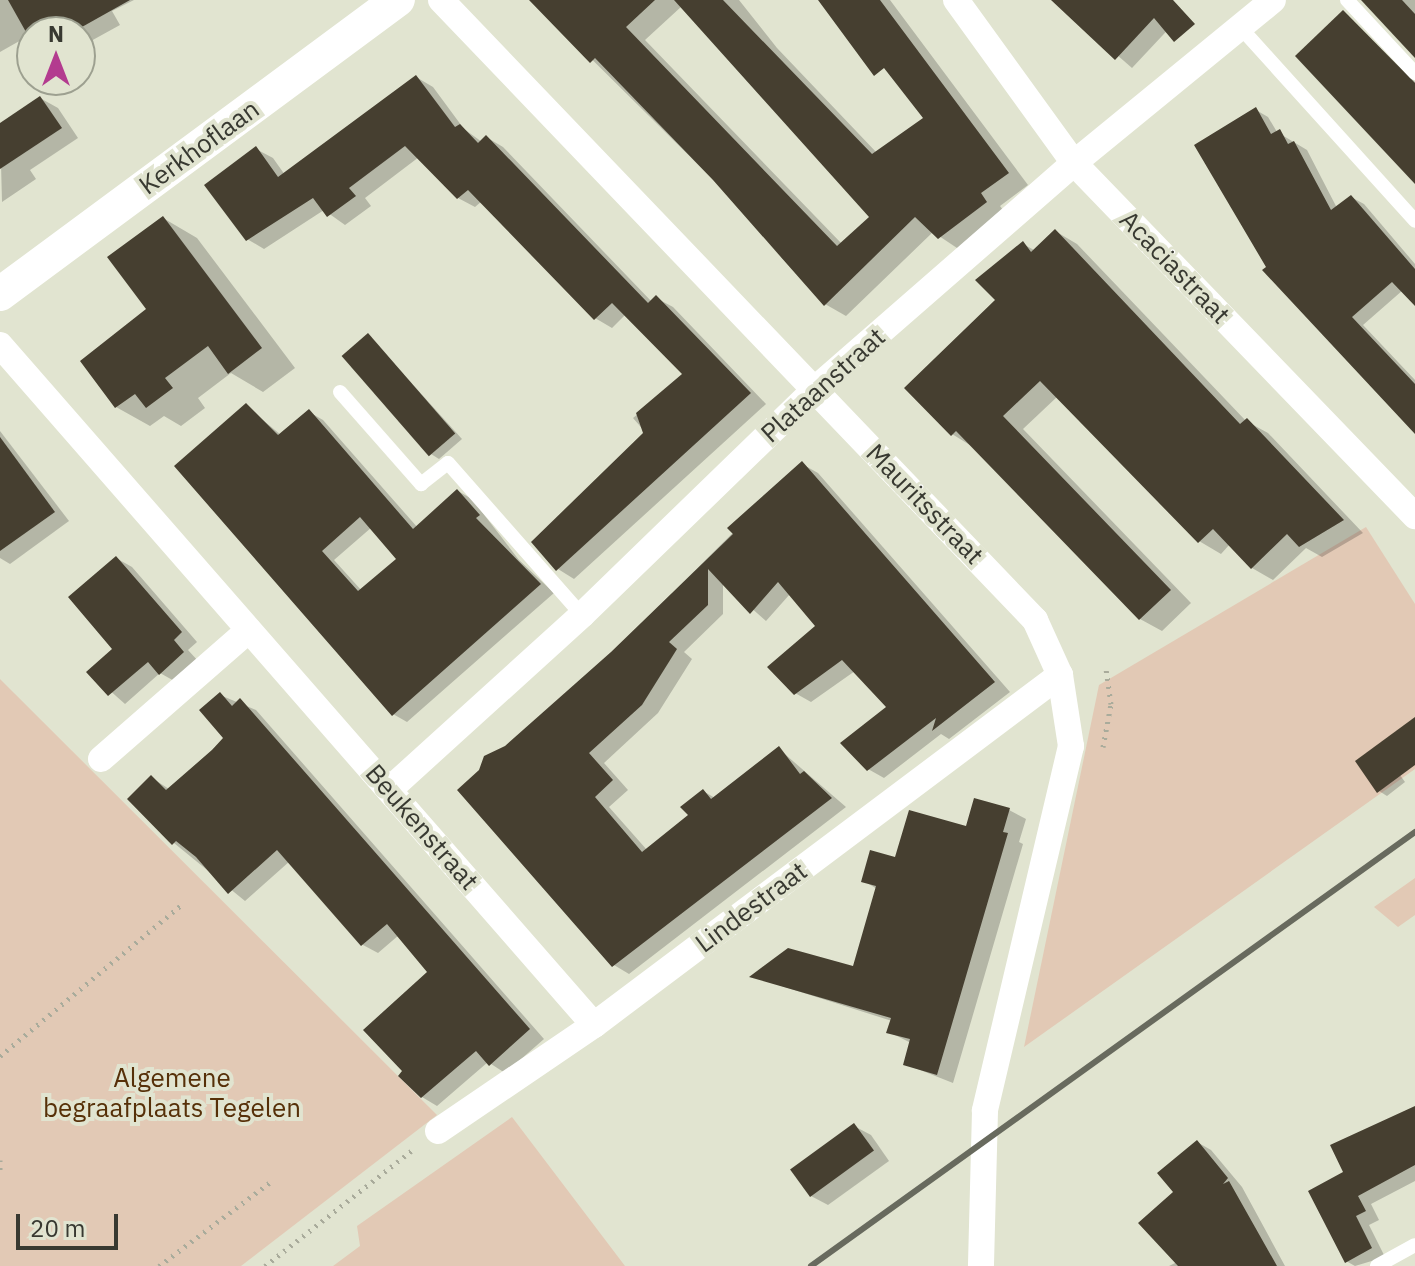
<!DOCTYPE html>
<style>
body{margin:0}
#map{position:relative;width:1415px;height:1266px;overflow:hidden;background:#e1e4d0;font-family:"IBM Plex Sans",sans-serif}
div>[style]{position:absolute}
.green>*{inset:0;background:#e2c9b5}
.shadow>*{inset:0;background:#0003}
.building>*{inset:0;background:#463f30;transform-origin:0 0}
.path>*{height:5px;margin-top:-2.5px;transform-origin:0;background:repeating-linear-gradient(90deg,#a9ab9b 0 2px,transparent 0 8px)}
.service>*{height:14px;margin:-7px;padding:0 7px;transform-origin:7px;border-radius:7px;background:#fff}
.minor>*{height:26px;margin:-13px;padding:0 13px;transform-origin:13px;border-radius:13px;background:#fff}
.tertiary>*{height:34px;margin:-17px;padding:0 17px;transform-origin:17px;border-radius:17px;background:#fff}
.rail>*{height:6px;margin:-3px;padding:0 3px;transform-origin:3px;border-radius:3px;background:#686a5e}
span{translate:-50% -50%;white-space:nowrap;text-align:center;line-height:1.15;-webkit-text-stroke:8px #e1e4d0;paint-order:stroke}
.street-label{font-size:26px;color:#383931}
.park-label{font-size:26px;color:#563008}
.north{position:absolute;left:16px;top:16px;width:80px;height:80px;box-sizing:border-box;background:#e1e4d0;border:2px solid #9da090;border-radius:50%;rotate:0deg;font-size:22px;font-weight:700;line-height:32px;text-align:center;color:#383931}
.north::after{content:'';display:block;margin:auto;width:28px;height:36px;background:#b33b8f;clip-path:polygon(50% 0,100% 100%,50% 72%,0 100%)}
.scale{position:absolute;left:16px;top:1214px;width:102px;height:36px;box-sizing:border-box;border:4px solid #383931;border-top:0;padding-left:10px;font-size:24px;line-height:28px;white-space:nowrap;color:#383931;-webkit-text-stroke:6px #e1e4d0;paint-order:stroke}
</style>
<div id="map">
<div class="green">
<i style="clip-path:polygon(1366px 527px,1415px 604px,1415px 769px,1024px 1047px,1099px 685px)"></i>
<i style="clip-path:polygon(0 679px,437px 1115px,241px 1266px,0 1266px)"></i>
<i style="clip-path:polygon(1415px 878px,1415px 915px,1398px 927px,1374px 907px)"></i>
<i style="clip-path:polygon(512px 1117px,625px 1266px,333px 1266px,360px 1246px,357px 1226px)"></i>
</div>
<div class="shadow">
<i style="clip-path:polygon(0 0,134px 0,112px 11px,120px 25px,80px 47px,80px 32px,32px 32px,32px 39px,30px 35px,0 52px)"></i>
<i style="clip-path:polygon(evenodd,532px 0,739px 0,777px 48px,877px 153px,925px 119px,848px 0,890px 0,1028px 185px,1000px 206px,1006px 214px,960px 250px,933px 232px,846px 316px,825px 304px,781px 257px,785px 253px,769px 235px,532px 0,682px 6px,871px 217px,842px 244px,645px 40px,682px 6px)"></i>
<i style="clip-path:polygon(1054px 0,1155px 0,1177px 20px,1132px 68px)"></i>
<i style="clip-path:polygon(1363px 0,1415px 0,1415px 55px)"></i>
<i style="clip-path:polygon(1343px 13px,1415px 82px,1415px 181px)"></i>
<i style="clip-path:polygon(416px 77px,433px 87px,464px 129px,482px 142px,486px 137px,503px 147px,652px 302px,656px 298px,673px 307px,766px 404px,574px 579px,558px 569px,646px 433px,633px 418px,685px 375px,626px 314px,612px 328px,595px 318px,482px 201px,475px 207px,458px 198px,419px 157px,365px 198px,371px 206px,345px 225px,324px 210px,264px 249px,247px 239px,256px 149px,273px 158px,285px 175px)"></i>
<i style="clip-path:polygon(40px 98px,58px 108px,78px 138px,30px 170px,36px 179px,2px 202px,0 126px)"></i>
<i style="clip-path:polygon(1256px 110px,1268px 117px,1277px 132px,1307px 150px,1337px 208px,1351px 197px,1364px 204px,1415px 264px,1415px 299px,1403px 290px,1363px 325px,1415px 380px,1415px 431px,1268px 267px)"></i>
<i style="clip-path:polygon(163px 218px,197px 238px,295px 368px,263px 392px,231px 373px,198px 398px,205px 408px,181px 426px,164px 416px,150px 426px,116px 407px,149px 310px)"></i>
<i style="clip-path:polygon(1055px 231px,1077px 244px,1246px 421px,1268px 433px,1363px 533px,1322px 557px,1306px 548px,1273px 580px,1252px 568px,1230px 544px,1221px 554px,1199px 541px,1058px 396px,1023px 429px,1191px 603px,1162px 631px,1140px 619px,973px 447px,952px 434px,1023px 244px,1034px 250px)"></i>
<i style="clip-path:polygon(368px 335px,462px 439px,439px 459px,431px 454px)"></i>
<i style="clip-path:polygon(evenodd,246px 406px,281px 435px,309px 412px,323px 420px,418px 528px,458px 491px,472px 499px,519px 560px,554px 593px,407px 722px,393px 714px,246px 406px,372px 527px,399px 559px,362px 591px,334px 560px,372px 527px)"></i>
<i style="clip-path:polygon(0 431px,69px 521px,10px 564px,0 558px)"></i>
<i style="clip-path:polygon(802px 464px,818px 473px,1010px 692px,949px 739px,941px 734px,884px 778px,868px 769px,889px 707px,855px 671px,811px 702px,795px 693px,818px 627px,790px 594px,766px 621px,723px 583px,723px 614px,684px 652px,692px 659px,658px 713px,604px 763px,628px 790px,609px 807px,647px 850px,690px 815px,703px 791px,715px 798px,779px 749px,846px 807px,629px 974px,614px 965px,506px 748px,612px 653px)"></i>
<i style="clip-path:polygon(116px 558px,132px 567px,197px 642px,188px 650px,199px 662px,176px 682px,160px 673px,125px 704px,89px 672px,114px 649px)"></i>
<i style="clip-path:polygon(220px 695px,256px 710px,544px 1039px,505px 1073px,488px 1062px,437px 1106px,422px 1097px,429px 972px,399px 935px,378px 953px,363px 945px,290px 861px,245px 901px,174px 843px,152px 778px,169px 789px,225px 738px)"></i>
<i style="clip-path:polygon(1384px 753px,1405px 782px,1387px 796px,1379px 791px)"></i>
<i style="clip-path:polygon(1009px 810px,1026px 819px,1019px 842px,1023px 844px,953px 1083px,905px 1064px,911px 1043px,889px 1032px,892px 1021px,753px 977px,854px 969px,877px 889px,864px 881px,897px 860px)"></i>
<i style="clip-path:polygon(1415px 1107px,1415px 1181px,1371px 1204px,1379px 1220px,1369px 1225px,1385px 1257px,1355px 1266px,1346px 1261px,1346px 1172px)"></i>
<i style="clip-path:polygon(854px 1126px,871px 1135px,889px 1161px,828px 1205px,811px 1196px)"></i>
<i style="clip-path:polygon(1197px 1142px,1211px 1150px,1242px 1187px,1285px 1266px,1169px 1266px,1177px 1262px,1175px 1192px)"></i>
</div>
<div class="building">
<i style="clip-path:polygon(8px 0,130px 0,73px 32px,26px 32px)"></i>
<i style="clip-path:polygon(529px 0,655px 0,626px 27px,837px 246px,869px 217px,674px 0,723px 0,872px 154px,923px 118px,884px 68px,874px 76px,818px 0,880px 0,1009px 173px,981px 193px,987px 202px,938px 239px,915px 217px,824px 306px,713px 180px,595px 58px,590px 63px)"></i>
<i style="clip-path:polygon(1051px 0,1173px 0,1195px 24px,1174px 42px,1154px 18px,1115px 60px)"></i>
<i style="clip-path:polygon(1361px 0,1402px 0,1415px 14px,1415px 58px)"></i>
<i style="clip-path:polygon(1343px 10px,1415px 83px,1415px 184px,1295px 56px)"></i>
<i style="clip-path:polygon(416px 75px,455px 127px,460px 124px,478px 143px,486px 135px,648px 303px,656px 295px,751px 393px,556px 571px,531px 542px,643px 433px,636px 413px,682px 374px,612px 303px,594px 320px,468px 190px,457px 199px,405px 146px,349px 188px,356px 196px,327px 217px,313px 198px,246px 241px,204px 185px,256px 146px,278px 177px)"></i>
<i style="clip-path:polygon(40px 96px,62px 128px,0 169px,0 123px)"></i>
<i style="clip-path:polygon(1256px 107px,1271px 134px,1280px 129px,1288px 144px,1294px 141px,1331px 210px,1351px 195px,1415px 269px,1415px 306px,1392px 282px,1352px 317px,1415px 384px,1415px 434px,1262px 270px,1266px 267px,1194px 145px)"></i>
<i style="clip-path:polygon(163px 216px,262px 348px,228px 374px,208px 346px,165px 378px,173px 388px,146px 408px,135px 394px,115px 408px,80px 361px,146px 309px,107px 257px)"></i>
<i style="clip-path:polygon(1055px 229px,1240px 424px,1247px 418px,1344px 520px,1299px 547px,1287px 534px,1251px 569px,1213px 529px,1198px 543px,1040px 381px,1003px 416px,1171px 590px,1139px 620px,956px 431px,951px 436px,904px 388px,995px 300px,975px 280px,1023px 241px,1031px 252px)"></i>
<i style="left:368px;top:333px;width:133px;height:35px;rotate:49deg"></i>
<i style="clip-path:polygon(evenodd,246px 403px,278px 435px,309px 409px,413px 529px,457px 489px,480px 515px,476px 518px,541px 584px,392px 716px,174px 466px,246px 403px,360px 517px,396px 559px,358px 591px,322px 551px,360px 517px)"></i>
<i style="clip-path:polygon(0 437px,55px 512px,0 551px)"></i>
<i style="clip-path:polygon(802px 461px,995px 682px,932px 731px,936px 718px,867px 771px,840px 743px,886px 707px,842px 660px,794px 695px,767px 667px,815px 626px,778px 582px,750px 614px,708px 569px,708px 605px,669px 642px,677px 649px,642px 705px,589px 753px,613px 780px,595px 797px,642px 852px,688px 815px,680px 807px,703px 789px,711px 799px,779px 746px,800px 774px,804px 771px,832px 798px,612px 967px,457px 790px,479px 770px,484px 756px,505px 746px,611px 652px,733px 534px,727px 528px)"></i>
<i style="clip-path:polygon(116px 556px,182px 632px,174px 640px,184px 652px,159px 675px,148px 662px,108px 696px,86px 672px,112px 649px,68px 597px)"></i>
<i style="clip-path:polygon(220px 692px,232px 706px,240px 698px,530px 1029px,489px 1066px,476px 1051px,421px 1098px,398px 1076px,402px 1071px,363px 1030px,427px 972px,387px 924px,361px 946px,277px 850px,228px 894px,196px 857px,176px 841px,172px 845px,127px 799px,151px 775px,166px 790px,212px 750px,223px 738px,199px 710px)"></i>
<i style="clip-path:polygon(1415px 717px,1415px 765px,1377px 793px,1355px 761px)"></i>
<i style="clip-path:polygon(974px 798px,1010px 808px,1003px 832px,1008px 833px,937px 1075px,903px 1065px,910px 1039px,886px 1033px,891px 1018px,749px 977px,788px 948px,853px 966px,876px 886px,861px 882px,870px 850px,895px 857px,909px 810px,966px 826px)"></i>
<i style="clip-path:polygon(1415px 1106px,1415px 1165px,1358px 1196px,1366px 1211px,1356px 1216px,1372px 1248px,1345px 1263px,1308px 1191px,1343px 1172px,1330px 1145px)"></i>
<i style="left:854px;top:1123px;width:34px;height:79px;rotate:54deg"></i>
<i style="clip-path:polygon(1197px 1140px,1228px 1178px,1223px 1184px,1229px 1181px,1277px 1266px,1178px 1266px,1138px 1223px,1173px 1192px,1157px 1173px)"></i>
</div>
<div class="path">
<i style="left:1103px;top:747px;width:44px;rotate:-79.5deg"></i>
<i style="left:1111px;top:704px;width:37px;rotate:-98deg"></i>
<i style="left:0;top:1056px;width:236px;rotate:-39.8deg"></i>
<i style="left:0;top:1160px;width:15px;rotate:90deg"></i>
<i style="left:159px;top:1266px;width:143px;rotate:-37deg"></i>
<i style="left:265px;top:1266px;width:191px;rotate:-38.2deg"></i>
</div>
<div class="service">
<i style="left:1347px;top:0;width:100px;rotate:47deg"></i>
<i style="left:1240px;top:27px;width:261px;rotate:47.9deg"></i>
<i style="left:340px;top:392px;width:123px;rotate:48.6deg"></i>
<i style="left:421px;top:484px;width:34px;rotate:-38deg"></i>
<i style="left:448px;top:463px;width:203px;rotate:48.6deg"></i>
<i style="left:1377px;top:1266px;width:43px;rotate:-28.9deg"></i>
</div>
<div class="minor">
<i style="left:441px;top:0;width:859px;rotate:46.23deg"></i>
<i style="left:1035px;top:620px;width:60px;rotate:65.6deg"></i>
<i style="left:1060px;top:675px;width:72px;rotate:81.2deg"></i>
<i style="left:1071px;top:746px;width:375px;rotate:103.3deg"></i>
<i style="left:985px;top:1111px;width:155px;rotate:91.5deg"></i>
<i style="left:956px;top:0;width:201px;rotate:54.1deg"></i>
<i style="left:1074px;top:163px;width:491px;rotate:46deg"></i>
<i style="left:0;top:345px;width:903px;rotate:48.86deg"></i>
<i style="left:101px;top:759px;width:196px;rotate:-41.1deg"></i>
<i style="left:389px;top:790px;width:261px;rotate:-42.2deg"></i>
<i style="left:582px;top:615px;width:325px;rotate:-44.1deg"></i>
<i style="left:815px;top:389px;width:344px;rotate:-41.1deg"></i>
<i style="left:1074px;top:163px;width:257px;rotate:-39.3deg"></i>
<i style="left:438px;top:1131px;width:189px;rotate:-34.2deg"></i>
<i style="left:594px;top:1025px;width:583px;rotate:-36.91deg"></i>
</div>
<div class="tertiary">
<i style="left:0;top:294px;width:495px;rotate:-36.5deg"></i>
</div>
<div class="rail">
<i style="left:811px;top:1266px;width:744px;rotate:-35.7deg"></i>
</div>
<div class="street-label">
<span style="left:199px;top:147px;rotate:-36deg">Kerkhoflaan</span>
<span style="left:1175px;top:267px;rotate:46deg">Acaciastraat</span>
<span style="left:823px;top:385px;rotate:-42deg">Plataanstraat</span>
<span style="left:925px;top:504px;rotate:46deg">Mauritsstraat</span>
<span style="left:422px;top:827px;rotate:49deg">Beukenstraat</span>
<span style="left:751px;top:907px;rotate:-37deg">Lindestraat</span>
</div>
<div class="park-label">
<span style="left:172px;top:1093px">Algemene<br>begraafplaats Tegelen</span>
</div>
<div class="north">N</div>
<div class="scale">20 m</div>
</div>
